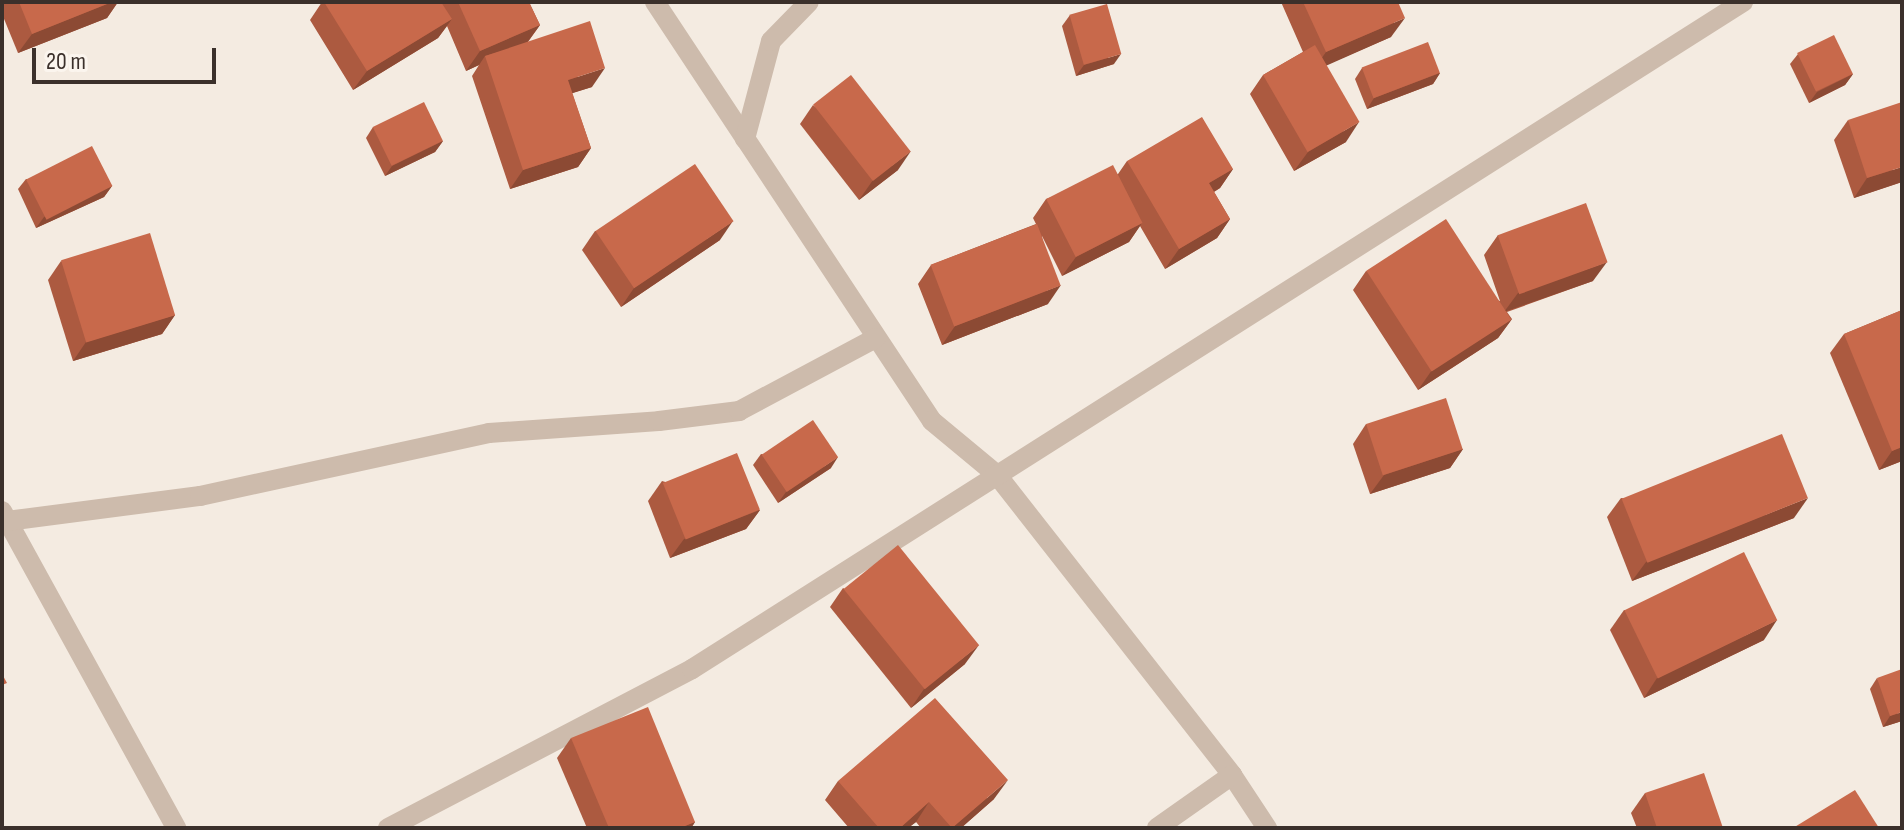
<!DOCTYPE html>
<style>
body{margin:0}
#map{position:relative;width:1904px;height:830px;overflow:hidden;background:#f4ebe1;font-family:"Sofia Sans Condensed",sans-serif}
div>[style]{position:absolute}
.minor>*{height:20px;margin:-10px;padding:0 10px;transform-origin:10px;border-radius:10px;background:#cdbbac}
.wall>*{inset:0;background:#ac5a40}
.shaded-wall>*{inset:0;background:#8c4a34}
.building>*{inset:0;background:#c8694b;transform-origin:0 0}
span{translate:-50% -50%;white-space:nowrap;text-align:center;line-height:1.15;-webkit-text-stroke:6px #fbf5ee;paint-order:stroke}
.frame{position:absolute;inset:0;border:4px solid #3b302b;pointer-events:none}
.scale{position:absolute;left:32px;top:48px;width:184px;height:36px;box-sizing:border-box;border:4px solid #3b302b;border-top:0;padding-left:10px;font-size:24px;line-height:28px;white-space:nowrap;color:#3b302b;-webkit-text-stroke:6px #fbf5ee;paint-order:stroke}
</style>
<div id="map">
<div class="minor">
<i style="left:655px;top:2px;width:502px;rotate:56.53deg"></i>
<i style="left:932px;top:421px;width:85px;rotate:39.7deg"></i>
<i style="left:997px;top:475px;width:381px;rotate:51.9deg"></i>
<i style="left:1232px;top:775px;width:64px;rotate:56.6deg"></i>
<i style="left:745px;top:139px;width:101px;rotate:-75.1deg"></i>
<i style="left:771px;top:41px;width:54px;rotate:-45.7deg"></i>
<i style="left:2px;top:511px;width:362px;rotate:61.2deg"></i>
<i style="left:7px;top:521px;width:195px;rotate:-7.4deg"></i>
<i style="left:200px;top:496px;width:296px;rotate:-12.3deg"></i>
<i style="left:489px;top:433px;width:170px;rotate:-4deg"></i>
<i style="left:659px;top:421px;width:81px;rotate:-7.1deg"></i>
<i style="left:739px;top:411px;width:155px;rotate:-28.1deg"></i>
<i style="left:388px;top:828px;width:343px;rotate:-27.6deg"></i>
<i style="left:692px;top:669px;width:1245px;rotate:-32.4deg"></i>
<i style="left:1157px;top:828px;width:92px;rotate:-35.2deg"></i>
</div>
<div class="wall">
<i style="clip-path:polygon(2px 2px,118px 2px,107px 18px,18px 53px,2px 14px)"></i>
<i style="clip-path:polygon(322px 2px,529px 2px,540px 25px,528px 42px,592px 87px,572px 93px,591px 148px,578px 167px,510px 189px,472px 76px,479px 65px,466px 71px,447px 26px,438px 38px,353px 90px,310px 20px)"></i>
<i style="clip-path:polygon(1281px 2px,1398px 2px,1391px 37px,1326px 65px,1346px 142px,1294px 171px,1250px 94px,1263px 75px,1303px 52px)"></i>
<i style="clip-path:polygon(1070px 15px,1114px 64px,1076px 76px,1062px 26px)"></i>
<i style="clip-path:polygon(1798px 54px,1853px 74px,1845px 85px,1809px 103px,1790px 64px)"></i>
<i style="clip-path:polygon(1362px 68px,1440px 73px,1433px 84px,1367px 109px,1355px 79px)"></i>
<i style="clip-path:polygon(813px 105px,898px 170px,859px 200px,800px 124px)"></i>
<i style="clip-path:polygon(1848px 120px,1902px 182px,1854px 198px,1834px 140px)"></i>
<i style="clip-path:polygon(373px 127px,443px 141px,435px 152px,385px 176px,366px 138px)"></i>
<i style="clip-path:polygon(1127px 161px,1233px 169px,1220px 188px,1214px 192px,1230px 219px,1217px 238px,1165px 269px,1140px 226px,1129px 242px,1062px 276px,1042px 236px,1048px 304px,942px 345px,918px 284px,931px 265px,1036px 224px,1033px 218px,1046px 199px,1118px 174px)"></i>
<i style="clip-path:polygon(26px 179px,112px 186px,104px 197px,36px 228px,18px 189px)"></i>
<i style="clip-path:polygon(595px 231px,720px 240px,621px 307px,582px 250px)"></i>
<i style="clip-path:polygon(1498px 235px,1593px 281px,1507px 312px,1512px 319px,1498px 338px,1418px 390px,1353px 290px,1366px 271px,1500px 301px,1484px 255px)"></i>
<i style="clip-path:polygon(61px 261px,175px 315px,162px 334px,73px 361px,48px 280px)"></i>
<i style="clip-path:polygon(1902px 310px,1902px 461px,1879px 470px,1830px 353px,1844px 334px)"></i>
<i style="clip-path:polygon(1366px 424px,1463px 449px,1450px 468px,1370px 494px,1353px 444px)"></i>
<i style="clip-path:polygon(761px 454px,831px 468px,778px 503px,753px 465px)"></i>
<i style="clip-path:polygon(662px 481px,760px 510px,746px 529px,670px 558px,648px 501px)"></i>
<i style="clip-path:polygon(1621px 498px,1794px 518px,1632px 581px,1607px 517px)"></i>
<i style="clip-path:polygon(843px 588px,965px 664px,911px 708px,830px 607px)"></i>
<i style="clip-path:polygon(1624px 610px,1764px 640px,1644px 698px,1610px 630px)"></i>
<i style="clip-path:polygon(1877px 678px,1902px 721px,1883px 727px,1870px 689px)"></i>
<i style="clip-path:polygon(571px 738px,695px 822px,691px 828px,587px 828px,557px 758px)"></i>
<i style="clip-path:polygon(838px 781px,994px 799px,961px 828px,921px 828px,916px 822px,908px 828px,849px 828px,825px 800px)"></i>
<i style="clip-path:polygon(1645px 793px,1723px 828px,1637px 828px,1631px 813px)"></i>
</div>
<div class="shaded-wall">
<i style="clip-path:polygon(112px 2px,118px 2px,107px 18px,18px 53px,32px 34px)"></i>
<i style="clip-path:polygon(1405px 18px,1391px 37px,1312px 72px,1326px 52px)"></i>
<i style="clip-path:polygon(452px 19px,438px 38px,353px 90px,367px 71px)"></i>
<i style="clip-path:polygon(540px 25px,526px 44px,485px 56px,479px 65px,466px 71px,480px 51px)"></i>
<i style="clip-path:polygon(1121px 54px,1114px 64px,1076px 76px,1084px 65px)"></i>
<i style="clip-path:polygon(605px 68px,592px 87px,554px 99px,568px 80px)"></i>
<i style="clip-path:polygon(1440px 73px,1433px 84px,1367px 109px,1374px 98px)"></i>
<i style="clip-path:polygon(1853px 74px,1845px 85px,1809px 103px,1817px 92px)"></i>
<i style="clip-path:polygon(1359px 122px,1346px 142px,1294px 171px,1308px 152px)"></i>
<i style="clip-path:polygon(443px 141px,435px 152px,385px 176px,392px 166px)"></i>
<i style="clip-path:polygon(591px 148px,578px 167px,510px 189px,523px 170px)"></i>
<i style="clip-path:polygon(911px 151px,898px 170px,859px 200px,873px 180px)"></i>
<i style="clip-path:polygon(1902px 167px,1902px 182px,1854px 198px,1867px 178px)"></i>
<i style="clip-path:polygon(1233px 169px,1220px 188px,1195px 203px,1209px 183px)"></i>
<i style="clip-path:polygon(112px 186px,104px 197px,36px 228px,44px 217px)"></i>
<i style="clip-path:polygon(1230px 219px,1217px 238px,1165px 269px,1179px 249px)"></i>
<i style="clip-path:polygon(733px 221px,720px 240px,621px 307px,634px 288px)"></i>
<i style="clip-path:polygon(1142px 223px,1129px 242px,1062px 276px,1076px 257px)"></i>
<i style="clip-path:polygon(1607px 262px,1593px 281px,1504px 312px,1518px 293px)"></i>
<i style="clip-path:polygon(1061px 285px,1048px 304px,942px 345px,955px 326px)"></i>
<i style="clip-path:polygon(175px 315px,162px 334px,73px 361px,86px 342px)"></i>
<i style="clip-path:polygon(1512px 319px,1498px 338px,1418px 390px,1432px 370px)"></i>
<i style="clip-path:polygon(1902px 447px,1902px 461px,1879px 470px,1892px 451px)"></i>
<i style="clip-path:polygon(1463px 449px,1450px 468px,1370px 494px,1384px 475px)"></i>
<i style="clip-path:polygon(838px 457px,831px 468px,778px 503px,786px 492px)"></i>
<i style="clip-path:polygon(1808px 498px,1794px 518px,1632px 581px,1646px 562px)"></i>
<i style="clip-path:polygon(760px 510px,746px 529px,670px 558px,684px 539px)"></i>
<i style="clip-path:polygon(1777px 620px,1764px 640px,1644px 698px,1657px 678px)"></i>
<i style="clip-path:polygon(979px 645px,965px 664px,911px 708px,924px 689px)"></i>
<i style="clip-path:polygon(1902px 712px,1902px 721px,1883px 727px,1890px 716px)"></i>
<i style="clip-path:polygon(1008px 780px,994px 799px,961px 828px,952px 828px)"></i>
<i style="clip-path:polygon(929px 802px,916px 822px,908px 828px,900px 828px)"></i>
<i style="clip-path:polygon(695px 822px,691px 828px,680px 828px)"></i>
</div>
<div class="building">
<i style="clip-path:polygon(19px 2px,112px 2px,32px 34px)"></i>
<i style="clip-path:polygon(324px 2px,441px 2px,452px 19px,367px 71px)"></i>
<i style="clip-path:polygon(458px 2px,529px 2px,540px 25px,480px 51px)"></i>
<i style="clip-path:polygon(1303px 2px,1398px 2px,1405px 18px,1326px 52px)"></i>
<i style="left:1107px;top:4px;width:52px;height:39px;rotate:74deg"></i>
<i style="clip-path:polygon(590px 21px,605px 68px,568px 80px,591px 148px,523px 170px,485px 56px)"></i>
<i style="left:1834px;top:35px;width:43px;height:41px;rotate:64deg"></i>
<i style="left:1428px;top:42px;width:33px;height:71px;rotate:69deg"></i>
<i style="left:1315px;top:45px;width:89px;height:60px;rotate:60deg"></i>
<i style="left:851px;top:75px;width:97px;height:48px;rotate:52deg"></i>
<i style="left:424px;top:102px;width:43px;height:57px;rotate:64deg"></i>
<i style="clip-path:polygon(1902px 102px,1902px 167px,1867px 178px,1848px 120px)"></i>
<i style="clip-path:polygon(1202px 117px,1233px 169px,1209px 183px,1230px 219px,1179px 249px,1127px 161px)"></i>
<i style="left:92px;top:146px;width:45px;height:74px;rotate:63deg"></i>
<i style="left:695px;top:164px;width:69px;height:120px;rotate:56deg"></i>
<i style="left:1113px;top:165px;width:65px;height:75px;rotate:63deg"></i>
<i style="left:1586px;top:203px;width:63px;height:94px;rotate:70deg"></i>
<i style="left:1446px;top:219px;width:120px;height:95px;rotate:57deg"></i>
<i style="left:1037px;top:224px;width:66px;height:114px;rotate:69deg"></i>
<i style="left:150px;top:233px;width:86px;height:93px;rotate:73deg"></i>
<i style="clip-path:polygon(1902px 310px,1902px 447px,1892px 451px,1844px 334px)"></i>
<i style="left:1446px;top:398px;width:54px;height:84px;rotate:72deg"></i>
<i style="left:813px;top:420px;width:45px;height:62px;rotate:56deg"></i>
<i style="left:1782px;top:434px;width:69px;height:173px;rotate:68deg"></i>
<i style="left:737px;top:453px;width:61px;height:80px;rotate:68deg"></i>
<i style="left:898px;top:545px;width:129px;height:70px;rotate:51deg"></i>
<i style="left:1744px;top:552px;width:76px;height:133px;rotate:64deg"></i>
<i style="clip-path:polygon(1902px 669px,1902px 712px,1890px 716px,1877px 678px)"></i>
<i style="clip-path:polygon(2px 674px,7px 683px,2px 685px)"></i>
<i style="clip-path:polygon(935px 698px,1008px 780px,952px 828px,929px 802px,900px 828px,879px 828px,838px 781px)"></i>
<i style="clip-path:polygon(648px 707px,695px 822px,680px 828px,609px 828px,571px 738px)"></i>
<i style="clip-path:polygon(1704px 773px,1723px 828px,1657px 828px,1645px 793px)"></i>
<i style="clip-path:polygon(1855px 790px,1879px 828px,1793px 828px)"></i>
</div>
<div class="frame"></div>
<div class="scale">20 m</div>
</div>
